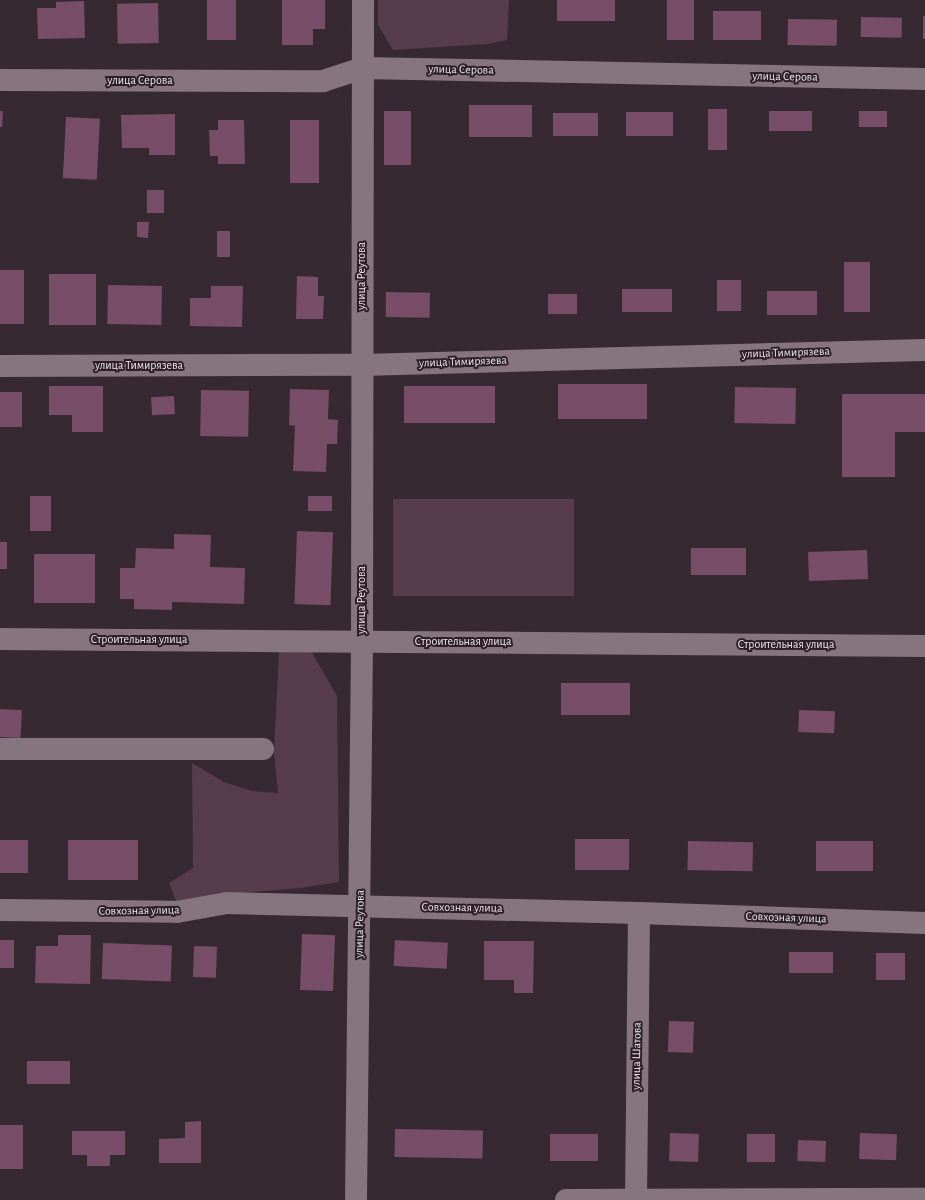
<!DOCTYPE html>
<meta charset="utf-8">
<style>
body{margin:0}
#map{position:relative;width:925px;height:1200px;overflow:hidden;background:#372931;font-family:"Alegreya Sans",sans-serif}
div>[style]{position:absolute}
.green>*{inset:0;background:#573d4c;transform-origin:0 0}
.building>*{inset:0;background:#784d67;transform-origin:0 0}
.minor>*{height:22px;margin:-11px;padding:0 11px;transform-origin:11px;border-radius:11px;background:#86757e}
span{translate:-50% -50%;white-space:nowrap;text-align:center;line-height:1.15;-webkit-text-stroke:4px #2d1f27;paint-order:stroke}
.street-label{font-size:12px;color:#efe5ea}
</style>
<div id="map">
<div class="green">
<i style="clip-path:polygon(378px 0,509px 0,507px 40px,487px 44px,393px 50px,378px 25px)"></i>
<i style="left:574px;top:499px;width:97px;height:181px;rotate:90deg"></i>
<i style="clip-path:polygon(310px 649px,337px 696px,339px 882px,300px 888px,226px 894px,177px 903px,169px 883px,193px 868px,192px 763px,224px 782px,252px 791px,278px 793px,274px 752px,279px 652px)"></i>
</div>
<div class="building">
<i style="left:207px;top:0;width:29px;height:40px"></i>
<i style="clip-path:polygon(282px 0,325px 0,325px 29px,313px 29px,313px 45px,282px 45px)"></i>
<i style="left:557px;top:0;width:58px;height:21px"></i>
<i style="left:667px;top:0;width:27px;height:40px"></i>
<i style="clip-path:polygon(84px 1px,85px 38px,38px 39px,37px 8px,56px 8px,56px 2px)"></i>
<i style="left:158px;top:3px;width:40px;height:41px;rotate:89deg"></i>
<i style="left:713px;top:11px;width:48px;height:29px"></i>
<i style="left:923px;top:16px;width:2px;height:23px"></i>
<i style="left:861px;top:17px;width:41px;height:20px;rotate:1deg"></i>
<i style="left:788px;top:19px;width:49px;height:26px;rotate:1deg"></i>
<i style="left:469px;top:105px;width:63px;height:32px"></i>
<i style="left:708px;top:109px;width:19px;height:41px"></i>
<i style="clip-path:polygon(0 111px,3px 111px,2px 127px,0 127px)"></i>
<i style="left:384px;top:111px;width:27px;height:54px"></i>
<i style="left:769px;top:111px;width:43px;height:20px"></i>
<i style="left:859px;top:111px;width:28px;height:16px"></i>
<i style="left:626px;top:112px;width:47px;height:24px"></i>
<i style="left:553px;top:113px;width:45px;height:23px"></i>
<i style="clip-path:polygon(175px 114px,175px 155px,149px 155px,149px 148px,122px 148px,121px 115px)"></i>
<i style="left:66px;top:117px;width:34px;height:61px;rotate:3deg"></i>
<i style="clip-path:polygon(218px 120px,244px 120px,245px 164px,218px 164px,218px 156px,210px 156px,209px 130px,218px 130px)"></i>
<i style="left:290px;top:120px;width:29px;height:63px"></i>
<i style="left:147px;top:190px;width:17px;height:23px"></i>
<i style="clip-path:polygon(137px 222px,149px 222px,148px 238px,137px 237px)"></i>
<i style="left:217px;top:231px;width:13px;height:26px"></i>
<i style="left:844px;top:262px;width:26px;height:50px"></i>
<i style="left:0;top:270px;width:24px;height:54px"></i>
<i style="left:96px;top:274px;width:51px;height:47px;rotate:90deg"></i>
<i style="clip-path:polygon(297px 276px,318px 277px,318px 296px,324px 296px,323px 319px,296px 319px)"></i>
<i style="left:717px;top:280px;width:24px;height:31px"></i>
<i style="left:108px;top:285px;width:54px;height:39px;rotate:1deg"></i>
<i style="clip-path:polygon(211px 286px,243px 286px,242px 327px,190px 326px,190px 298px,211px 298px)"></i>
<i style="left:622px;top:289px;width:50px;height:23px"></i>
<i style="left:817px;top:291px;width:24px;height:50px;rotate:90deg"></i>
<i style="left:386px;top:292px;width:44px;height:25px;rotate:1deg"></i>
<i style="left:548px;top:294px;width:29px;height:20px"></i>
<i style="left:558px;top:384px;width:89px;height:35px"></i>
<i style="clip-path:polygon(49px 386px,103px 386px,103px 432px,72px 432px,72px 415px,49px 415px)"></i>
<i style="left:404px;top:386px;width:91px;height:37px"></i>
<i style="left:735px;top:387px;width:61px;height:36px;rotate:1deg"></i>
<i style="clip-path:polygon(290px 389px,329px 390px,328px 419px,338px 420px,337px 444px,327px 444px,326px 472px,293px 471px,295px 426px,289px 425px)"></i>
<i style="left:201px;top:390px;width:48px;height:46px;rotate:1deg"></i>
<i style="left:0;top:392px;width:22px;height:35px"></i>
<i style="clip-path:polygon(842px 394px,925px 394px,925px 432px,895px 432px,895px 477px,842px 477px)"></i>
<i style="left:174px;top:396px;width:18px;height:23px;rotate:87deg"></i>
<i style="left:30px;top:496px;width:21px;height:35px"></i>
<i style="left:308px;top:496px;width:24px;height:15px"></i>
<i style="left:297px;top:531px;width:36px;height:73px;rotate:2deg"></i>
<i style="clip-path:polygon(174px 534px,211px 535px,210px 567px,245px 568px,244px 604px,172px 602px,172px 610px,134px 609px,134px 599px,120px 599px,120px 568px,135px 568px,136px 548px,174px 549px)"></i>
<i style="left:0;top:542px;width:7px;height:27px"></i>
<i style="left:691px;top:548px;width:55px;height:27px"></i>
<i style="left:867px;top:550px;width:29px;height:59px;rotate:88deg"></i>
<i style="left:95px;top:554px;width:49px;height:61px;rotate:90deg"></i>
<i style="left:561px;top:683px;width:69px;height:32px"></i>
<i style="left:0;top:709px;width:22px;height:28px;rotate:3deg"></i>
<i style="left:799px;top:710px;width:36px;height:22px;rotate:2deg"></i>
<i style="left:629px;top:839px;width:31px;height:54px;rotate:90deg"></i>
<i style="left:0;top:840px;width:28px;height:33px"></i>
<i style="left:138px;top:840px;width:40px;height:70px;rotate:90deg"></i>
<i style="left:688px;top:841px;width:65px;height:29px;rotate:1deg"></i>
<i style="left:873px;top:841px;width:30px;height:57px;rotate:90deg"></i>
<i style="left:302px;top:934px;width:33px;height:56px;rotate:2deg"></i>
<i style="clip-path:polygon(58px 935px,91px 935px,90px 984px,35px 983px,36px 946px,58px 946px)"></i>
<i style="left:0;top:940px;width:14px;height:28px"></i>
<i style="left:395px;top:940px;width:53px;height:26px;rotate:3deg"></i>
<i style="clip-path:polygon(484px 941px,534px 941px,533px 993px,514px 993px,514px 980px,484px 980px)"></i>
<i style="left:103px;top:943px;width:69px;height:36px;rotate:2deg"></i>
<i style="left:194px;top:946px;width:23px;height:31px;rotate:2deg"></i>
<i style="left:789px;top:952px;width:44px;height:21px"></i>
<i style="left:876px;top:953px;width:29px;height:27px"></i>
<i style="left:669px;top:1021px;width:25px;height:31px;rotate:2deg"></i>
<i style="left:70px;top:1061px;width:23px;height:43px;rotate:90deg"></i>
<i style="clip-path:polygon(201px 1121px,201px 1163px,159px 1163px,159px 1139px,185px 1138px,185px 1122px)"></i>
<i style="left:0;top:1125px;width:23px;height:44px"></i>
<i style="left:395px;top:1129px;width:88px;height:28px;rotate:1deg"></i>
<i style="clip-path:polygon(72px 1131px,125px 1131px,125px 1155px,110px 1155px,110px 1166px,87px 1166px,87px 1155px,72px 1155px)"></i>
<i style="left:670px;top:1133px;width:29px;height:28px;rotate:2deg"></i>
<i style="left:860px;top:1133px;width:37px;height:26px;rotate:2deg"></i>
<i style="left:550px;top:1134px;width:48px;height:27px"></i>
<i style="left:747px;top:1134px;width:28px;height:28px"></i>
<i style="left:798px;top:1140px;width:28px;height:21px;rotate:2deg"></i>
</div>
<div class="minor">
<i style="left:0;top:80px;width:323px;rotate:0.2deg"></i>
<i style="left:323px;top:81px;width:42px;rotate:-18deg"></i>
<i style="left:363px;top:68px;width:562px;rotate:1.12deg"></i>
<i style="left:0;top:366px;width:362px;rotate:-0.2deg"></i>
<i style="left:362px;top:365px;width:563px;rotate:-1.53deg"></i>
<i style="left:0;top:639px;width:925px;rotate:0.43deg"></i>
<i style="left:0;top:749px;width:263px"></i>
<i style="left:0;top:910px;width:177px;rotate:0.6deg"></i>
<i style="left:177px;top:912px;width:51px;rotate:-10.2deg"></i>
<i style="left:227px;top:903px;width:412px;rotate:1.4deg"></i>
<i style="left:639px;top:913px;width:286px;rotate:2deg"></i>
<i style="left:356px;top:1200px;width:558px;rotate:-89.38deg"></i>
<i style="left:362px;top:642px;width:642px;rotate:-89.91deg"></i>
<i style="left:566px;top:1200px;width:359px;rotate:-0.2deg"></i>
<i style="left:636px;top:1200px;width:287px;rotate:-89.4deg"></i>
</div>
<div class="street-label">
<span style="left:461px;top:70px;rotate:1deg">улица Серова</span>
<span style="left:785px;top:77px;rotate:1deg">улица Серова</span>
<span style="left:140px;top:81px">улица Серова</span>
<span style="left:362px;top:276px;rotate:-90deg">улица Реутова</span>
<span style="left:786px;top:353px;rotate:-2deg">улица Тимирязева</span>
<span style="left:463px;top:362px;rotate:-2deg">улица Тимирязева</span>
<span style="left:139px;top:366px">улица Тимирязева</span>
<span style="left:362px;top:600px;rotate:-90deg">улица Реутова</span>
<span style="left:139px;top:640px">Строительная улица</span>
<span style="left:463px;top:642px">Строительная улица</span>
<span style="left:786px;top:645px">Строительная улица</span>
<span style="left:462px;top:908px;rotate:1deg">Совхозная улица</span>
<span style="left:139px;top:911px;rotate:-1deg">Совхозная улица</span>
<span style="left:786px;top:918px;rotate:2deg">Совхозная улица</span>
<span style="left:360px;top:924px;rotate:-89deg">улица Реутова</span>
<span style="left:637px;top:1056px;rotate:-89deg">улица Шатова</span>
</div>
</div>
